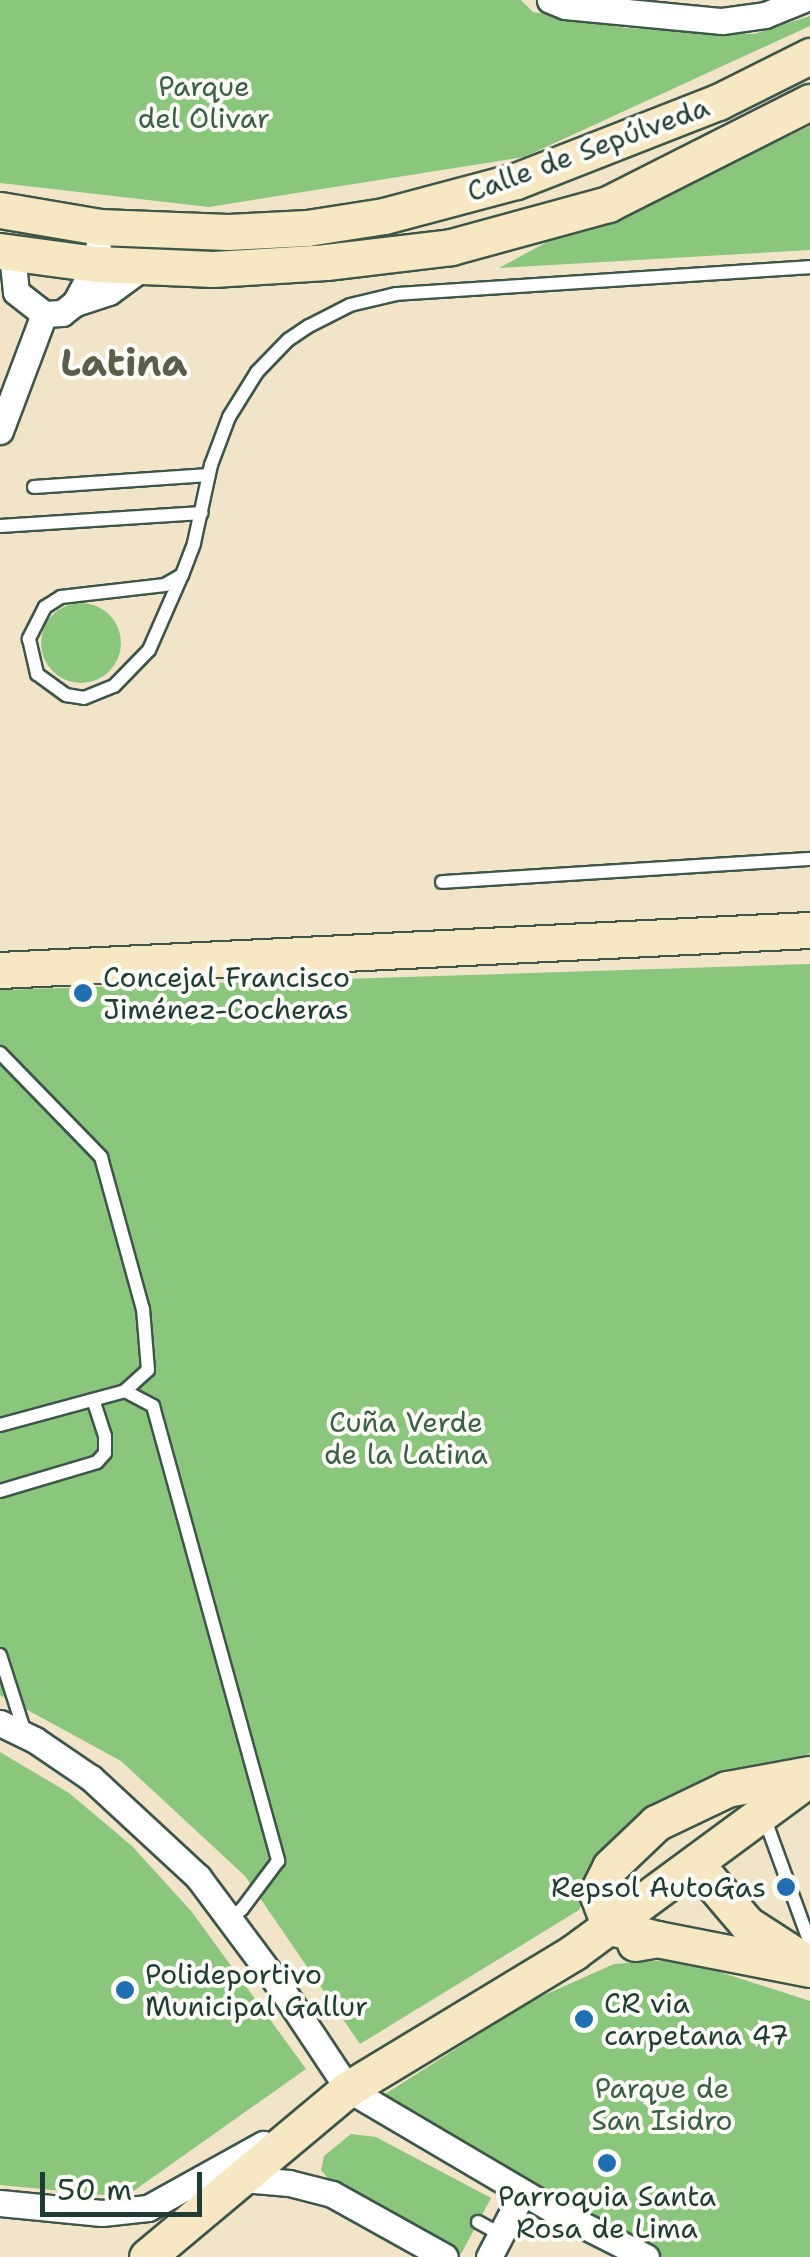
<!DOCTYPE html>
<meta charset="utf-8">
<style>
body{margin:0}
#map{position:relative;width:810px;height:2257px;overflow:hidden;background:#f1e4c8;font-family:"Shantell Sans",sans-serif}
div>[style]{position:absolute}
.green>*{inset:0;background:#8ac77d}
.round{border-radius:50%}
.roads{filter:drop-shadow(2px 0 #3e564a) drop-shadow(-2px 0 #3e564a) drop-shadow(0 2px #3e564a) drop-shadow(0 -2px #3e564a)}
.lane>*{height:12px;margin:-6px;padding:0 6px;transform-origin:6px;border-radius:6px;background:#fff}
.street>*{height:25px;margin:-12.5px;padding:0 12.5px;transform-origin:12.5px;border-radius:12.5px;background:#fff}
.secondary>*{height:35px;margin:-17.5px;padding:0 17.5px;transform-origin:17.5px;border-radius:17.5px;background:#f7e8c3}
.dots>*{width:28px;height:28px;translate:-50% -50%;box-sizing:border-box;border:5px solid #fdfcf7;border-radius:50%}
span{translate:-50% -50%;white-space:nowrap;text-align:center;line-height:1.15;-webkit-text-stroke:8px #fdfcf7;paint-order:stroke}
.park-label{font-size:28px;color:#3a6046}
.street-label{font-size:28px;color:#1f3d34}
.poi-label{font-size:28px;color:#1f3d34}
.left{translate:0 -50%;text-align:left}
.right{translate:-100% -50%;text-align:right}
.district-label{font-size:38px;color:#5b5e4b;font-weight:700}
.scale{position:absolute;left:40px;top:2172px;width:162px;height:45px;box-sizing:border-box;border:5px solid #1f3d34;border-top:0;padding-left:12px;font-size:30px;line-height:35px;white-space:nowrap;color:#1f3d34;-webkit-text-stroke:8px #fdfcf7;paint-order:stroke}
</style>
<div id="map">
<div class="green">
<i style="clip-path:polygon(0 0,521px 0,533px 12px,626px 28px,754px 34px,810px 16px,810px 26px,524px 157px,209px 207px,0 183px)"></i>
<i style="clip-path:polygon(810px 126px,810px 250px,499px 268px,547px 242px,648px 203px)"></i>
<i class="round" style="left:41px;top:603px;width:80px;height:80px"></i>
<i style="clip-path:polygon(810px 964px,810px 1753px,609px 1848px,579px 1910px,360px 2044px,245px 1876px,121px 1761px,0 1695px,0 990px)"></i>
<i style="clip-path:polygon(0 1752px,69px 1793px,132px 1846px,192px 1912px,306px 2069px,125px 2197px,0 2185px)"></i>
<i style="clip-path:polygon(679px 1959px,810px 2001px,810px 2257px,646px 2257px,371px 2103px,531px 2001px,614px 1964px)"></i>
<i style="clip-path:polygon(351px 2134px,376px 2137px,491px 2198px,461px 2254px,333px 2184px,321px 2170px,324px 2156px)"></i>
</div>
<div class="roads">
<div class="lane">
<i style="left:34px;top:487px;width:175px;rotate:-3.9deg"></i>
<i style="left:0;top:526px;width:202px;rotate:-3.7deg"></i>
<i style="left:182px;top:575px;width:20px;rotate:150deg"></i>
<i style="left:165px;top:585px;width:105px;rotate:173.4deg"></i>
<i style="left:61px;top:597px;width:19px;rotate:148deg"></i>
<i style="left:45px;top:607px;width:36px;rotate:117deg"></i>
<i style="left:29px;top:639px;width:36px;rotate:77deg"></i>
<i style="left:37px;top:674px;width:36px;rotate:36deg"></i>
<i style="left:66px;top:695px;width:18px;rotate:9deg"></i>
<i style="left:84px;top:698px;width:32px;rotate:-22deg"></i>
<i style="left:114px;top:686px;width:50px;rotate:-45.8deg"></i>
<i style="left:149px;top:650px;width:82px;rotate:-66.3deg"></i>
<i style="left:182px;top:575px;width:34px;rotate:-69deg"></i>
<i style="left:194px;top:543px;width:80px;rotate:-77.7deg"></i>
<i style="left:211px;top:465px;width:51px;rotate:-69.4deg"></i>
<i style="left:229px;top:417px;width:53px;rotate:-58.1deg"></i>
<i style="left:257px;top:372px;width:45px;rotate:-45.9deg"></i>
<i style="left:288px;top:340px;width:25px;rotate:-34deg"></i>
<i style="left:309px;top:326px;width:46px;rotate:-27.1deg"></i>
<i style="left:350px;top:305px;width:47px;rotate:-13.4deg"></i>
<i style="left:396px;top:294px;width:415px;rotate:-3.7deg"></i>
<i style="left:442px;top:882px;width:369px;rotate:-3.6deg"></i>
<i style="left:0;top:1053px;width:145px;rotate:45.8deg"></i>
<i style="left:101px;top:1157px;width:158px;rotate:74.6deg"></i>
<i style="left:143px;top:1309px;width:61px;rotate:85.3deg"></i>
<i style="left:148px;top:1370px;width:31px;rotate:138deg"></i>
<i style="left:0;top:1425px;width:130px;rotate:-15.2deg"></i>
<i style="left:125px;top:1391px;width:32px;rotate:28deg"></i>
<i style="left:153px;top:1406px;width:472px;rotate:74.6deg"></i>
<i style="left:278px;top:1861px;width:60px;rotate:126.9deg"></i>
<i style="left:242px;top:1909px;width:16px;rotate:142deg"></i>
<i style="left:0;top:1491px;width:101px;rotate:-16.6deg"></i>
<i style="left:97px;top:1462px;width:12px;rotate:-48deg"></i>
<i style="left:105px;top:1453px;width:17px;rotate:-90deg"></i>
<i style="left:105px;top:1436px;width:38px;rotate:-108deg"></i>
<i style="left:0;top:1655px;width:82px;rotate:72.2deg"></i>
<i style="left:763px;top:1814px;width:137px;rotate:70deg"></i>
<i style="left:478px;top:2222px;width:25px;rotate:29deg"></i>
</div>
<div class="street">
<i style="left:550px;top:0;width:16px;rotate:22deg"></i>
<i style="left:565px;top:6px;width:158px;rotate:5.5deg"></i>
<i style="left:722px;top:21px;width:43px;rotate:-7.9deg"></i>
<i style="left:765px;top:15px;width:40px;rotate:-22deg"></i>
<i style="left:12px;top:254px;width:38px;rotate:84deg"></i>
<i style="left:16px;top:292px;width:36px;rotate:38deg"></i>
<i style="left:44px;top:314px;width:18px;rotate:-3deg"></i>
<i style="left:62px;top:313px;width:16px;rotate:-38deg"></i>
<i style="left:75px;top:303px;width:44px;rotate:-61.7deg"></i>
<i style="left:96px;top:264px;width:16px;rotate:-83deg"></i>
<i style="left:75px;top:303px;width:36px;rotate:-18deg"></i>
<i style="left:109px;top:292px;width:42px;rotate:-36.3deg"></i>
<i style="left:0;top:431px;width:125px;rotate:-69.4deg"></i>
<i style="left:0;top:1723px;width:39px;rotate:26deg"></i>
<i style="left:35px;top:1740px;width:68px;rotate:34.2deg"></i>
<i style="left:91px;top:1778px;width:146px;rotate:42.8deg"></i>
<i style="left:198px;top:1877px;width:142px;rotate:53.3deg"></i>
<i style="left:283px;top:1991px;width:118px;rotate:56.4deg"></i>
<i style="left:348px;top:2089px;width:240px;rotate:30.5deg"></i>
<i style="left:555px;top:2211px;width:102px;rotate:26.8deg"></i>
<i style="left:243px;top:2179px;width:46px;rotate:5deg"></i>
<i style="left:289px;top:2183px;width:44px;rotate:14.3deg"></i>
<i style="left:332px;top:2194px;width:129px;rotate:29.1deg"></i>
<i style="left:0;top:2203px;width:102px;rotate:5.6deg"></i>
<i style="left:102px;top:2213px;width:46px;rotate:-6.2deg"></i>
<i style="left:148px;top:2208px;width:132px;rotate:-29.1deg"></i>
<i style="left:489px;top:2257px;width:73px;rotate:-62.4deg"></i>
</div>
<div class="secondary">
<i style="left:0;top:210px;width:100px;rotate:9.7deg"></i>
<i style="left:99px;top:227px;width:129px;rotate:2.2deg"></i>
<i style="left:228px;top:232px;width:79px;rotate:-2.9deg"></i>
<i style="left:307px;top:228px;width:78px;rotate:-8.9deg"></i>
<i style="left:384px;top:216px;width:137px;rotate:-14.9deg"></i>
<i style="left:516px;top:181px;width:217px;rotate:-21.4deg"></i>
<i style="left:718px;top:102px;width:103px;rotate:-26.6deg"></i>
<i style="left:0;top:251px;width:97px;rotate:7.7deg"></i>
<i style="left:96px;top:264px;width:117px;rotate:2.4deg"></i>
<i style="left:213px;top:269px;width:113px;rotate:-3.5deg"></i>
<i style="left:326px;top:262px;width:126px;rotate:-6.8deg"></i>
<i style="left:451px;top:247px;width:163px;rotate:-15.3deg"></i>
<i style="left:608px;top:204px;width:226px;rotate:-26.8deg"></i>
<i style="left:0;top:970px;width:811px;rotate:-2.83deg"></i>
<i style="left:696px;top:1864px;width:79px;rotate:49.6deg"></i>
<i style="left:747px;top:1924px;width:70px;rotate:32.8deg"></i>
<i style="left:657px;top:1939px;width:49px;rotate:-165.7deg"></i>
<i style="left:610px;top:1927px;width:36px;rotate:-111deg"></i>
<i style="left:597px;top:1893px;width:29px;rotate:-63deg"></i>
<i style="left:610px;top:1867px;width:64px;rotate:-43.7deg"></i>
<i style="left:656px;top:1823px;width:79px;rotate:-25.6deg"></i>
<i style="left:727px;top:1789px;width:83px;rotate:-10.4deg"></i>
<i style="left:635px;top:1943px;width:22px;rotate:-10deg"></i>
<i style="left:657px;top:1939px;width:156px;rotate:11.1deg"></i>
<i style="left:147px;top:2257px;width:262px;rotate:-39.9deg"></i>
<i style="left:348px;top:2089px;width:264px;rotate:-31.2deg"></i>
<i style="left:574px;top:1952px;width:293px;rotate:-36.4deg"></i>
</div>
</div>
<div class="dots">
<i style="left:83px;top:993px;background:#1f6fb2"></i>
<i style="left:786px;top:1887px;background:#1f6fb2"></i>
<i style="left:125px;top:1990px;background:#1f6fb2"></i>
<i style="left:584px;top:2019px;background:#1f6fb2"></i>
<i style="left:607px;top:2163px;background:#1f6fb2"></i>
</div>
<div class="park-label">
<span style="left:204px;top:102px">Parque<br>del Olivar</span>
<span style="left:406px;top:1438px">Cuña Verde<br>de la Latina</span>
<span style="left:662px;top:2104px">Parque de<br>San Isidro</span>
</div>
<div class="street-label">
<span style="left:588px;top:149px;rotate:-20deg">Calle de Sepúlveda</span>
</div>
<div class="poi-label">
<span class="left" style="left:103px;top:993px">Concejal Francisco<br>Jiménez-Cocheras</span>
<span class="right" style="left:766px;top:1887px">Repsol AutoGas</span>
<span class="left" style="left:145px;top:1990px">Polideportivo<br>Municipal Gallur</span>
<span class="left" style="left:604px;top:2019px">CR via<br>carpetana 47</span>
<span style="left:607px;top:2212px">Parroquia Santa<br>Rosa de Lima</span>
</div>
<div class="district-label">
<span style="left:124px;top:363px">Latina</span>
</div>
<div class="scale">50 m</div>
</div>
